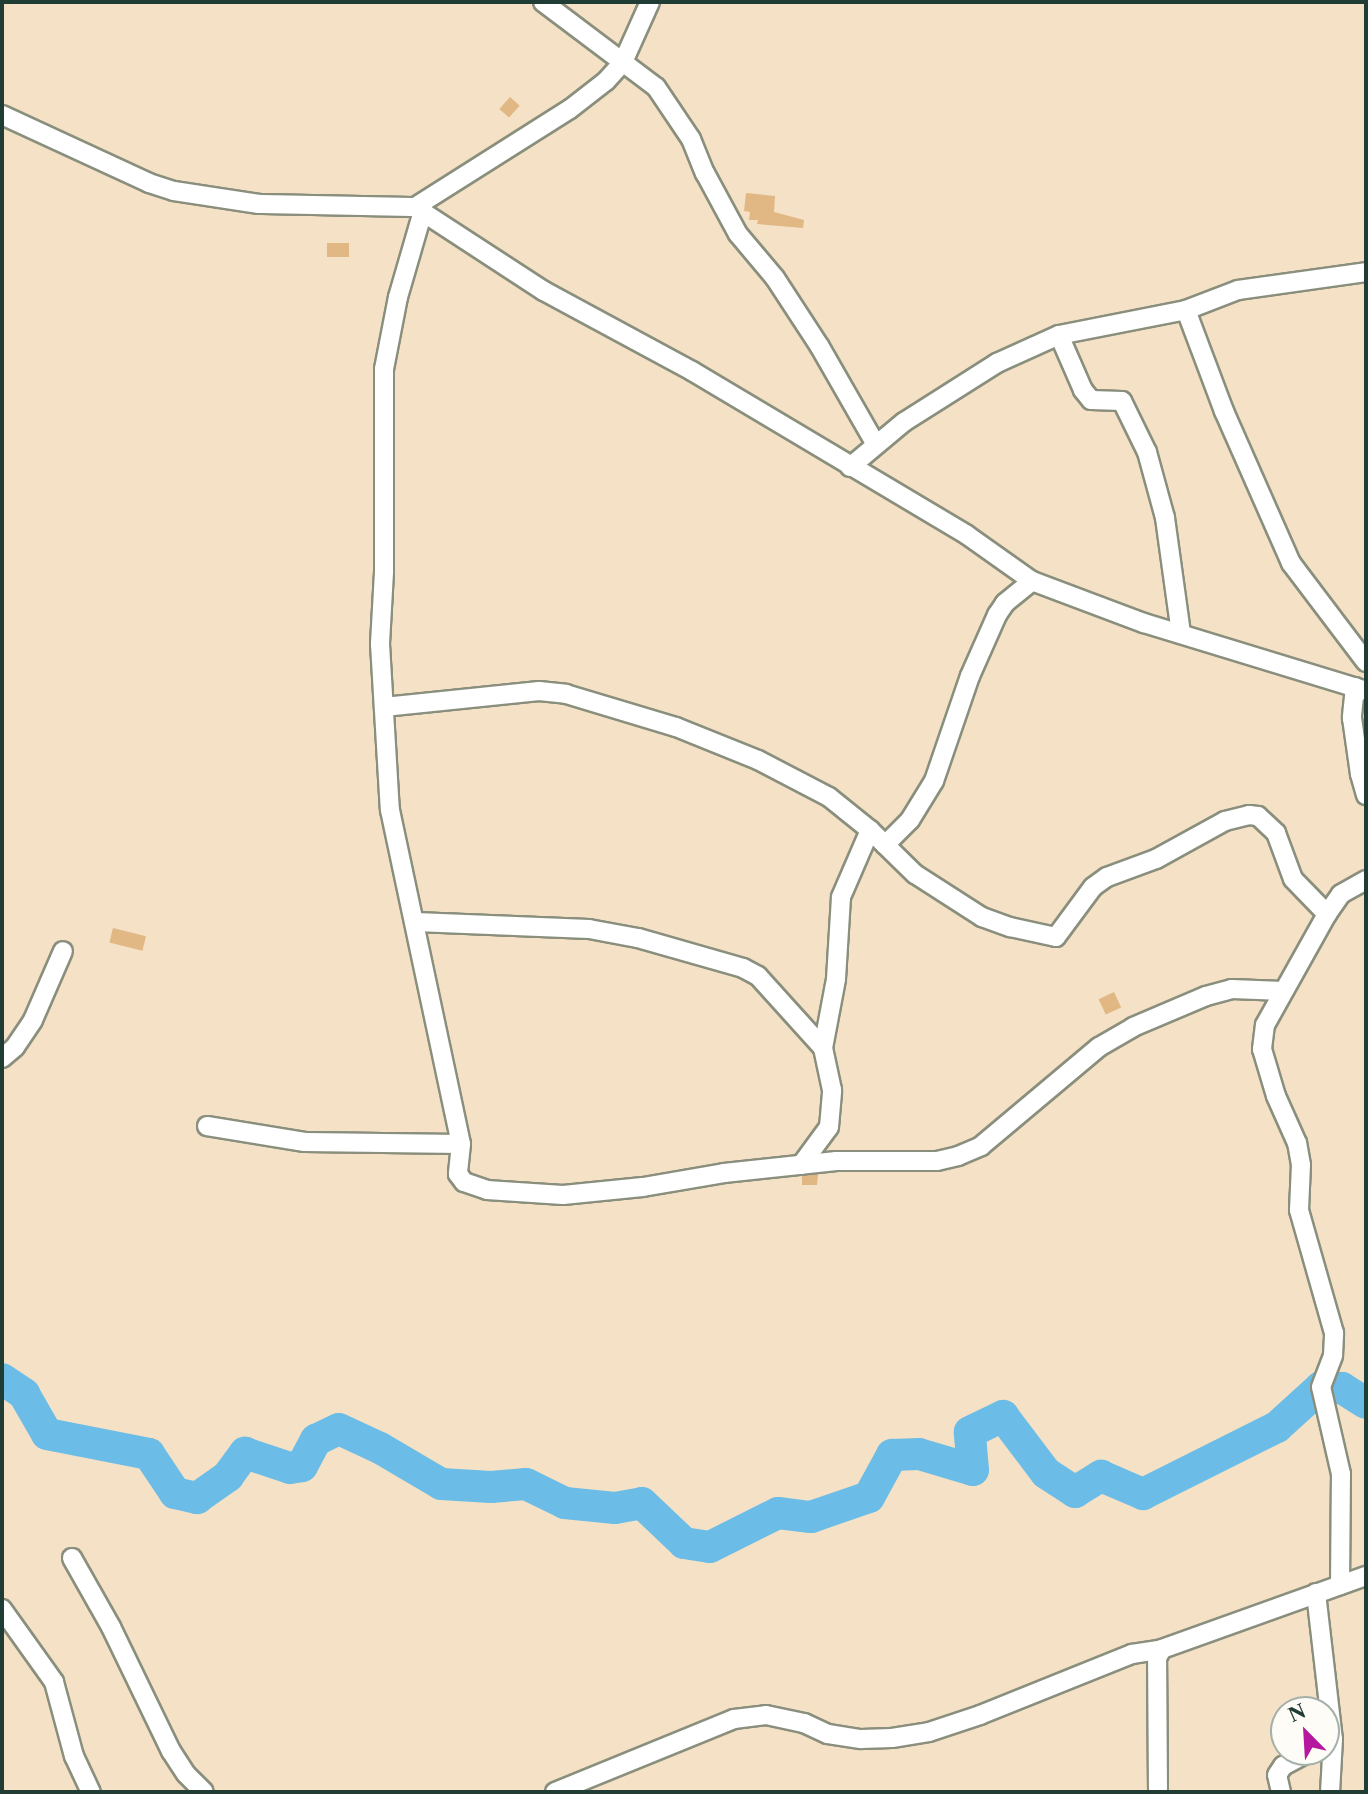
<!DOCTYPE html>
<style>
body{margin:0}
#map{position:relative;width:1368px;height:1794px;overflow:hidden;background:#f4e1c6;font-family:"Libre Caslon Text",serif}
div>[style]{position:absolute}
.river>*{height:32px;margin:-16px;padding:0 16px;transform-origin:16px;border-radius:16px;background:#6bbde7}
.building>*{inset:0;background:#e1b784;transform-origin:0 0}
.roads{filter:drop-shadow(2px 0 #8a8f7d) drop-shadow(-2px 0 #8a8f7d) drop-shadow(0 2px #8a8f7d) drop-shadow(0 -2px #8a8f7d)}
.minor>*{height:18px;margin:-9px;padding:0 9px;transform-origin:9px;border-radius:9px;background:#fff}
span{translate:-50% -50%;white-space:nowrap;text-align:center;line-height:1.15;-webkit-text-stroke:7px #fdfcf7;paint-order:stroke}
.frame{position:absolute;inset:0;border:4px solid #1f3d34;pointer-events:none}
.north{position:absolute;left:1270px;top:1696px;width:70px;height:70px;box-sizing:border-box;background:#fdfcf7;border:2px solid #a4b0a9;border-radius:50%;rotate:336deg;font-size:19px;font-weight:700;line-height:28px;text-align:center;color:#1f3d34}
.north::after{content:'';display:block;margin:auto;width:24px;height:32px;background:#b5179e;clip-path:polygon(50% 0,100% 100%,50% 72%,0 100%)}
</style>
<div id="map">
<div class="river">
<i style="left:2px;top:1379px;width:27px;rotate:34deg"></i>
<i style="left:24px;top:1394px;width:46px;rotate:60.1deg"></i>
<i style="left:47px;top:1434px;width:104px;rotate:11.1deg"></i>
<i style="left:149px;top:1454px;width:47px;rotate:56.3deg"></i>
<i style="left:175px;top:1493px;width:23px;rotate:13deg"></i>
<i style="left:197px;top:1498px;width:38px;rotate:-35deg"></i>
<i style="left:228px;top:1476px;width:29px;rotate:-54deg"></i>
<i style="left:245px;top:1453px;width:47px;rotate:18.4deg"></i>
<i style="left:290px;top:1468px;width:12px;rotate:-9deg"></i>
<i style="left:302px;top:1466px;width:30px;rotate:-62deg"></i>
<i style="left:316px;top:1440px;width:25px;rotate:-26deg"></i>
<i style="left:339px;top:1429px;width:45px;rotate:24.9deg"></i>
<i style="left:380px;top:1448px;width:71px;rotate:30.5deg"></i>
<i style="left:441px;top:1484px;width:50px;rotate:3.4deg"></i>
<i style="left:491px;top:1487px;width:35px;rotate:-5deg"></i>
<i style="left:526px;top:1484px;width:43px;rotate:26deg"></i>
<i style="left:565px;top:1503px;width:50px;rotate:5.7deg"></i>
<i style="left:615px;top:1508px;width:27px;rotate:-10deg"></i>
<i style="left:642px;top:1503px;width:58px;rotate:43.6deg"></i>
<i style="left:684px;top:1543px;width:26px;rotate:9deg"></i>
<i style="left:710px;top:1547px;width:76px;rotate:-26.6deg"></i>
<i style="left:778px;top:1513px;width:33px;rotate:7deg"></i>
<i style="left:811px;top:1517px;width:61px;rotate:-19deg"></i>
<i style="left:869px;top:1497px;width:48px;rotate:-61.3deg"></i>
<i style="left:892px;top:1455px;width:27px;rotate:-2deg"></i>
<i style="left:919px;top:1454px;width:56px;rotate:16.5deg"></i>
<i style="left:973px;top:1470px;width:38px;rotate:-95deg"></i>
<i style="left:970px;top:1432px;width:37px;rotate:-26deg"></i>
<i style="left:1003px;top:1416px;width:71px;rotate:53deg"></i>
<i style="left:1046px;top:1473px;width:35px;rotate:33deg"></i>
<i style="left:1075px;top:1492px;width:31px;rotate:-32deg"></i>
<i style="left:1101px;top:1476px;width:46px;rotate:23.2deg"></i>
<i style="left:1143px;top:1494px;width:150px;rotate:-26.6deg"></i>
<i style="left:1277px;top:1427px;width:59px;rotate:-42.3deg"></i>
<i style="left:1321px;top:1387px;width:21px;rotate:3deg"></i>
<i style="left:1342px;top:1388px;width:28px;rotate:32deg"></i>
</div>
<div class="building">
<i style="left:510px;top:97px;width:13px;height:16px;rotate:42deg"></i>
<i style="clip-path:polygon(746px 193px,775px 196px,774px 212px,804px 220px,803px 228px,757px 224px,758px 220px,749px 220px,750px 212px,744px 211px)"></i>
<i style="left:327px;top:243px;width:22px;height:14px"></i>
<i style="left:113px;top:928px;width:34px;height:15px;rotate:14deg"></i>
<i style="left:1114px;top:992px;width:17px;height:17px;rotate:65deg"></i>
<i style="clip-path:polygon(818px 1174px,817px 1185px,802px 1185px,802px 1176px)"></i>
</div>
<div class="roads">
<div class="minor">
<i style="left:543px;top:2px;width:141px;rotate:37deg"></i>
<i style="left:656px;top:87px;width:63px;rotate:56.1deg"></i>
<i style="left:691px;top:139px;width:37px;rotate:68deg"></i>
<i style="left:705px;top:173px;width:69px;rotate:61.6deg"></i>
<i style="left:738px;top:234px;width:57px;rotate:49.9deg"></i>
<i style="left:775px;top:278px;width:82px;rotate:56.9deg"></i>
<i style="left:820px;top:347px;width:111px;rotate:60.2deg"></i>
<i style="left:2px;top:115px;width:162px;rotate:24.8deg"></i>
<i style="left:149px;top:183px;width:26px;rotate:18deg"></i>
<i style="left:174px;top:191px;width:86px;rotate:8.7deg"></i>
<i style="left:259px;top:204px;width:156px;rotate:1.1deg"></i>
<i style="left:415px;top:207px;width:154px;rotate:33.1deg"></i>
<i style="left:544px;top:291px;width:168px;rotate:28.4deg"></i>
<i style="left:692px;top:371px;width:320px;rotate:30.8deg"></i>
<i style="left:967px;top:535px;width:80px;rotate:35.3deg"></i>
<i style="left:1032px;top:581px;width:120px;rotate:20.6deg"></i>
<i style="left:1144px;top:623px;width:232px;rotate:17deg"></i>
<i style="left:415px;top:207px;width:183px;rotate:-32.3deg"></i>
<i style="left:570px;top:109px;width:46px;rotate:-37.9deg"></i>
<i style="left:606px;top:81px;width:25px;rotate:-48deg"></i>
<i style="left:623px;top:62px;width:66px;rotate:-65.8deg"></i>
<i style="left:423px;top:211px;width:90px;rotate:106.2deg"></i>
<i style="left:398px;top:297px;width:73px;rotate:101deg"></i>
<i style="left:384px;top:369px;width:203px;rotate:90deg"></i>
<i style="left:384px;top:572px;width:72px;rotate:93.2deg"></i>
<i style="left:380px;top:644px;width:166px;rotate:86.6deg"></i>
<i style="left:390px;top:810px;width:341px;rotate:78deg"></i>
<i style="left:461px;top:1144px;width:30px;rotate:96deg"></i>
<i style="left:458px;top:1174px;width:10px;rotate:53deg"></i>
<i style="left:464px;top:1182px;width:24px;rotate:19deg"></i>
<i style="left:487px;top:1190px;width:76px;rotate:3.8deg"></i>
<i style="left:563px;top:1195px;width:80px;rotate:-5.7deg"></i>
<i style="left:643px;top:1187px;width:82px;rotate:-9.8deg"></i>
<i style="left:724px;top:1173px;width:113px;rotate:-6.1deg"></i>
<i style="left:836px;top:1161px;width:101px"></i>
<i style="left:937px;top:1161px;width:22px;rotate:-13deg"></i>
<i style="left:958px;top:1156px;width:25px;rotate:-23deg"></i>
<i style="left:981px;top:1146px;width:154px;rotate:-40deg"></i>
<i style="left:1099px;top:1047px;width:39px;rotate:-30deg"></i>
<i style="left:1133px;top:1027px;width:79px;rotate:-23deg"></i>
<i style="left:1206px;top:996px;width:27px;rotate:-15deg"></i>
<i style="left:1232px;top:989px;width:51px;rotate:2.2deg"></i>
<i style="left:1186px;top:310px;width:108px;rotate:69.4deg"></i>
<i style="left:1224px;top:411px;width:166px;rotate:66.2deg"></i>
<i style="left:1291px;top:563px;width:124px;rotate:52.9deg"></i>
<i style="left:1059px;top:335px;width:60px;rotate:66.4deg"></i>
<i style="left:1083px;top:390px;width:13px;rotate:51deg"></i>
<i style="left:1091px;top:400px;width:31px;rotate:2deg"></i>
<i style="left:1122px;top:401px;width:57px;rotate:63.9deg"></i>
<i style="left:1147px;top:452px;width:68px;rotate:74.7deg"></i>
<i style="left:1165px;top:518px;width:117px;rotate:82.1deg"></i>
<i style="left:850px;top:467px;width:70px;rotate:-39.8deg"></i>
<i style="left:904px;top:422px;width:110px;rotate:-32.4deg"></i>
<i style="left:997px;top:363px;width:68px;rotate:-24.3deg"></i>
<i style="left:1059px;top:335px;width:129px;rotate:-11.1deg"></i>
<i style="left:1186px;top:310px;width:56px;rotate:-21deg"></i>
<i style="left:1238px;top:290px;width:129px;rotate:-8deg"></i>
<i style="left:1355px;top:687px;width:31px;rotate:96deg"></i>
<i style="left:1352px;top:718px;width:57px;rotate:81.9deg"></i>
<i style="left:1360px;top:774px;width:22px;rotate:74deg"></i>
<i style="left:384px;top:707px;width:156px;rotate:-5.9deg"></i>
<i style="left:539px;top:691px;width:27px;rotate:6deg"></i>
<i style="left:566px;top:694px;width:115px;rotate:16.7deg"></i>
<i style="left:676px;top:727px;width:88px;rotate:21.9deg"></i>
<i style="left:758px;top:760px;width:80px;rotate:27.5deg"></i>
<i style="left:829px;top:797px;width:53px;rotate:38.8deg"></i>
<i style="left:870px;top:830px;width:63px;rotate:44.4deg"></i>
<i style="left:915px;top:874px;width:80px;rotate:32.7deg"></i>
<i style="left:982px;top:917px;width:30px;rotate:20deg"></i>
<i style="left:1010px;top:927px;width:47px;rotate:12.3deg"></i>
<i style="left:1056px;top:937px;width:62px;rotate:-53.5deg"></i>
<i style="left:1093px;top:887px;width:17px;rotate:-36deg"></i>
<i style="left:1107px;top:877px;width:52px;rotate:-20.2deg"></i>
<i style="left:1156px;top:859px;width:79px;rotate:-28.8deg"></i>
<i style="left:1225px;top:821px;width:25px;rotate:-14deg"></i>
<i style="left:1249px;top:815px;width:9px;rotate:6deg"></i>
<i style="left:1258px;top:816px;width:25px;rotate:43deg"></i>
<i style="left:1276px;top:833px;width:49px;rotate:69.7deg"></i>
<i style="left:1293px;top:879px;width:49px;rotate:45.8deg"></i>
<i style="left:885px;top:845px;width:35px;rotate:-45deg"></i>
<i style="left:910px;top:820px;width:46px;rotate:-58.4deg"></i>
<i style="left:934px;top:781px;width:111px;rotate:-71.1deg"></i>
<i style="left:970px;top:676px;width:67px;rotate:-66.1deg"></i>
<i style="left:997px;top:615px;width:14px;rotate:-56deg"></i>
<i style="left:1005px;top:603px;width:35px;rotate:-39deg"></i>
<i style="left:416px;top:922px;width:173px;rotate:2.3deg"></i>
<i style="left:589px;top:929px;width:50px;rotate:10.4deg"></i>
<i style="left:638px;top:938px;width:109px;rotate:15.9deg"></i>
<i style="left:743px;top:968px;width:17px;rotate:28deg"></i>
<i style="left:758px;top:976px;width:97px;rotate:47.9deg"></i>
<i style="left:2px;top:1058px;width:17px;rotate:-40deg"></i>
<i style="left:15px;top:1047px;width:32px;rotate:-56deg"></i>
<i style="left:33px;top:1020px;width:75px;rotate:-66.5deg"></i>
<i style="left:207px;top:1126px;width:99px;rotate:9.3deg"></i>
<i style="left:305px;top:1142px;width:156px;rotate:0.7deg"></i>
<i style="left:801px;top:1165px;width:47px;rotate:-53.6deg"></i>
<i style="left:829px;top:1127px;width:37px;rotate:-85deg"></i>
<i style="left:832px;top:1090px;width:43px;rotate:-102.1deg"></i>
<i style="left:823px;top:1048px;width:70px;rotate:-79.3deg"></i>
<i style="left:836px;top:979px;width:82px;rotate:-86.5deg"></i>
<i style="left:841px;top:897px;width:73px;rotate:-66.6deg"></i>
<i style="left:72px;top:1558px;width:79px;rotate:60.5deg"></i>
<i style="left:111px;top:1627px;width:138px;rotate:64.2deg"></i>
<i style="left:171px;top:1751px;width:27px;rotate:57deg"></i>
<i style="left:186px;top:1774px;width:25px;rotate:45deg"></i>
<i style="left:1340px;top:1585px;width:111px;rotate:-89.5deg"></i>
<i style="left:1341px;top:1474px;width:89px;rotate:-102.9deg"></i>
<i style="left:1321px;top:1387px;width:34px;rotate:-69deg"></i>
<i style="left:1333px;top:1355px;width:22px;rotate:-87deg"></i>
<i style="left:1334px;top:1333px;width:128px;rotate:-105.9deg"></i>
<i style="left:1299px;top:1210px;width:45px;rotate:-87.5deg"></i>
<i style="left:1301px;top:1165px;width:22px;rotate:-100deg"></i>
<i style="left:1297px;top:1143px;width:51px;rotate:-114.1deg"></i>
<i style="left:1276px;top:1096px;width:49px;rotate:-106.6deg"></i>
<i style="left:1262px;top:1049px;width:24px;rotate:-83deg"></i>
<i style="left:1265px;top:1025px;width:127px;rotate:-60.8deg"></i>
<i style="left:1327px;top:914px;width:24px;rotate:-55deg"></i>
<i style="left:1341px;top:894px;width:29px;rotate:-29deg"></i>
<i style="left:1316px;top:1593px;width:147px;rotate:83.4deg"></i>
<i style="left:1333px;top:1739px;width:53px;rotate:93.2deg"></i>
<i style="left:2px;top:1609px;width:90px;rotate:54.5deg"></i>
<i style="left:54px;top:1682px;width:77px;rotate:74.9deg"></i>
<i style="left:74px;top:1756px;width:40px;rotate:65deg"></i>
<i style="left:555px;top:1792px;width:193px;rotate:-22.2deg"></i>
<i style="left:734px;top:1719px;width:32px;rotate:-7deg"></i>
<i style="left:766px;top:1715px;width:39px;rotate:12deg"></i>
<i style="left:804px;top:1723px;width:26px;rotate:25deg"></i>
<i style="left:828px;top:1734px;width:33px;rotate:9deg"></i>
<i style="left:861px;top:1739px;width:31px;rotate:-2deg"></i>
<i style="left:892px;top:1738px;width:37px;rotate:-9deg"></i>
<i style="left:929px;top:1732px;width:54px;rotate:-18.4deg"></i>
<i style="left:980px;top:1715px;width:164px;rotate:-21.9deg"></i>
<i style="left:1132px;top:1654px;width:30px;rotate:-9deg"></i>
<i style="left:1162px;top:1649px;width:217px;rotate:-19.7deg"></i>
<i style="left:1158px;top:1792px;width:134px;rotate:-90.4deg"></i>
<i style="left:1157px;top:1658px;width:10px;rotate:-61deg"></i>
<i style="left:1281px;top:1792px;width:17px;rotate:-103deg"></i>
<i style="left:1277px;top:1775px;width:11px;rotate:-56deg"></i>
<i style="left:1283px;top:1766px;width:30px;rotate:-28deg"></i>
</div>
</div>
<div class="frame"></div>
<div class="north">N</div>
</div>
